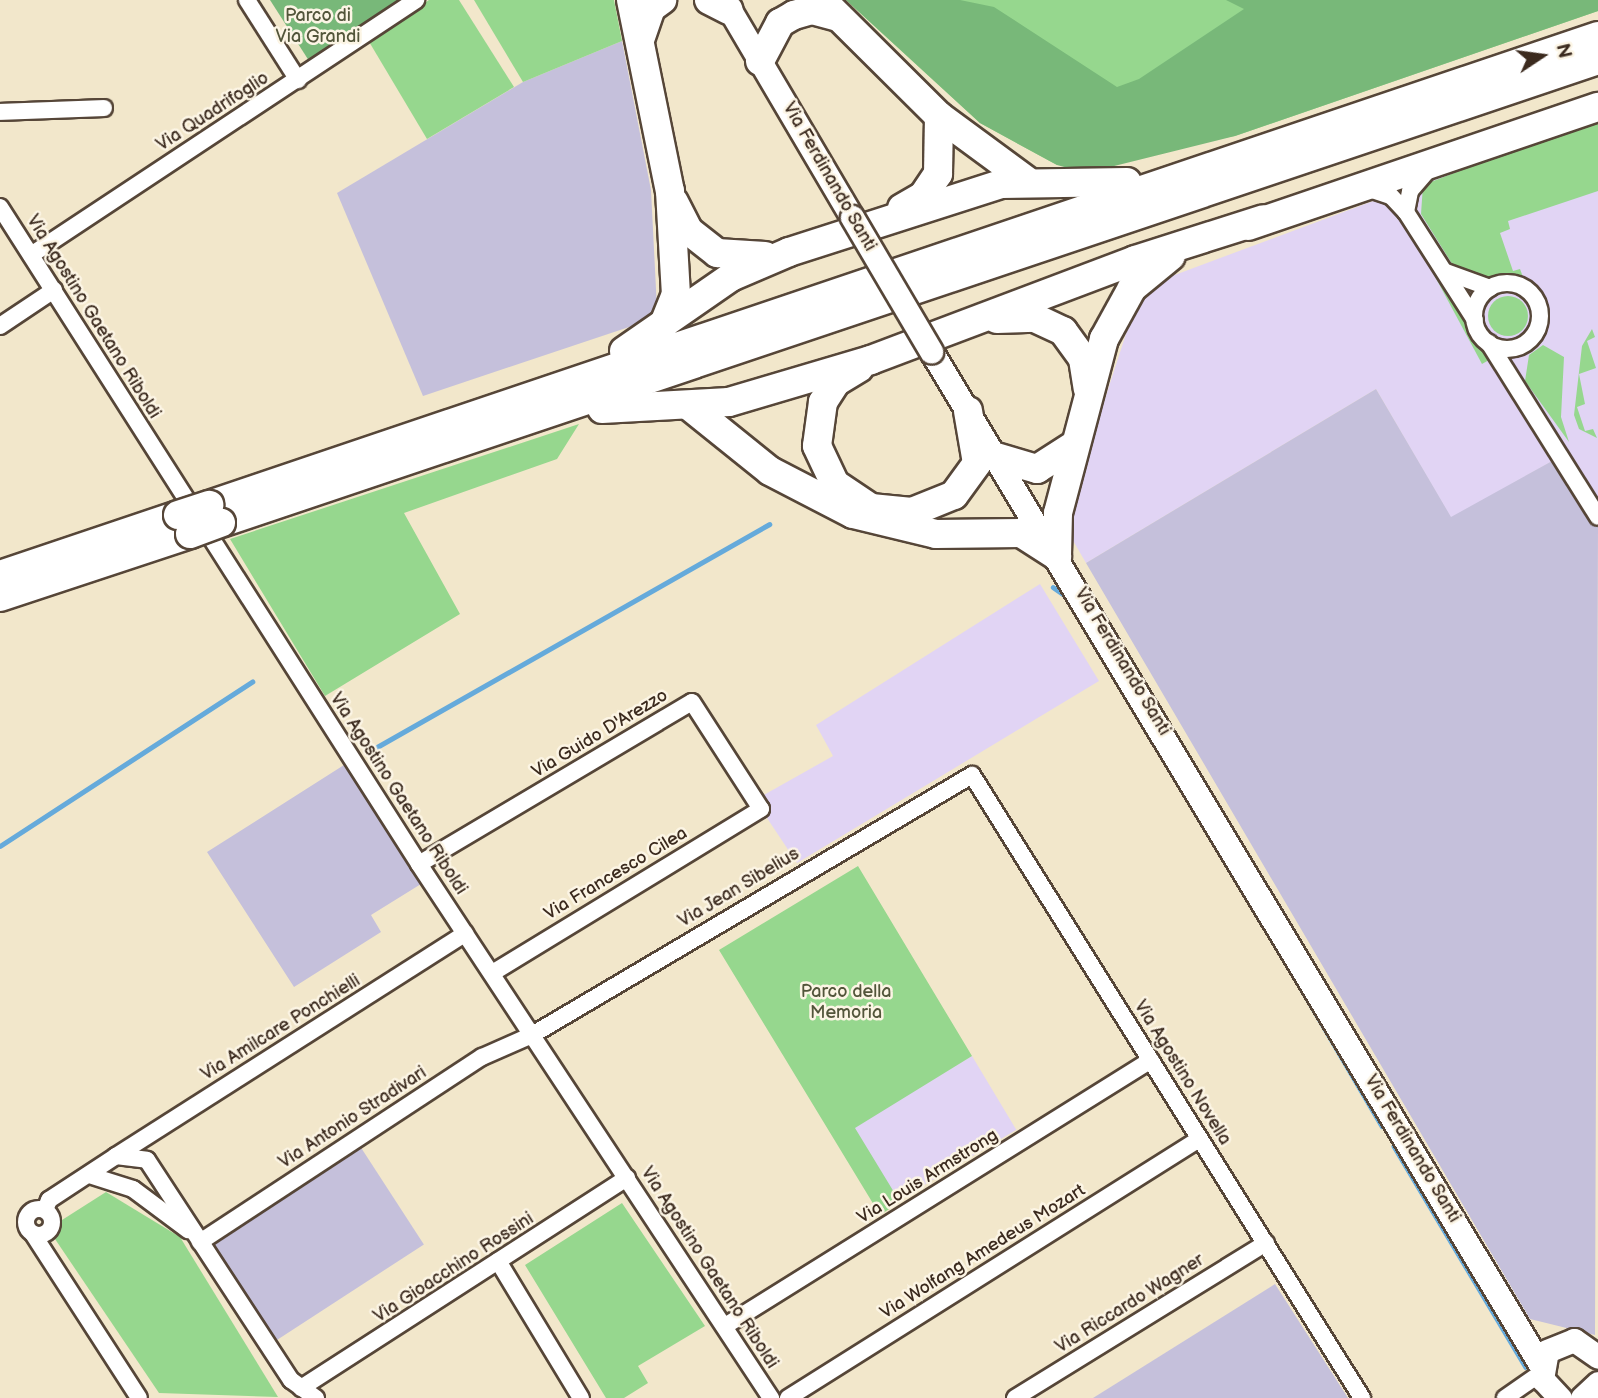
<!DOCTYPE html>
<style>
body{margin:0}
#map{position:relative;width:1598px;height:1398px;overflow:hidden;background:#f2e7cb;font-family:"Balsamiq Sans",sans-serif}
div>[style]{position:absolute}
.built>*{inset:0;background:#e1d4f4;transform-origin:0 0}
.industrial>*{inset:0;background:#c5c0db;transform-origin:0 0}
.green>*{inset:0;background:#96d78e}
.round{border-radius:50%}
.forest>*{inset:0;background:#78b879}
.stream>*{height:4.5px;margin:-2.25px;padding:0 2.25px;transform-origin:2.25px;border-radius:2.25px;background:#65aadb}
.roads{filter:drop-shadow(2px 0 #564638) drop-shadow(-2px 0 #564638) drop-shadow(0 2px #564638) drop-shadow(0 -2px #564638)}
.street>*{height:16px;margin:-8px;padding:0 8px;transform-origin:8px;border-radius:8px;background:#fff}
.street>.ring{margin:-8px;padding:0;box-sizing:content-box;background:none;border:16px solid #fff;border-radius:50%}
.secondary>*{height:23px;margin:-11.5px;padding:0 11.5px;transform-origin:11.5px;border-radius:11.5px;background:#fff}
.highway>*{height:28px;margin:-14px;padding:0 14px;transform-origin:14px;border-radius:14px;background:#fff}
.bridges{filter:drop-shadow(2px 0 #564638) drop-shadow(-2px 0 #564638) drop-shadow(0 2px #564638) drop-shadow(0 -2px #564638)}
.secondary-bridge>*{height:23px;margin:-11.5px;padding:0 11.5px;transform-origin:11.5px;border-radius:11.5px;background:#fff}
.highway-bridge>*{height:28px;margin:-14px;padding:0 14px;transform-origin:14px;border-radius:14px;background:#fff}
span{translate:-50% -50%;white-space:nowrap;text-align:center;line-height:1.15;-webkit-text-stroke:5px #fcf5e5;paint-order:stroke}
.park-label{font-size:18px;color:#52553a}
.street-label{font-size:18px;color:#3b2a1e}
.north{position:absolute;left:1507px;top:21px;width:70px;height:70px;-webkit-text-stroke:5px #fcf5e5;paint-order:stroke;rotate:77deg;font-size:19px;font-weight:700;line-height:28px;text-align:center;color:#3b2a1e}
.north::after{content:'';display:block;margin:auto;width:24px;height:32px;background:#3b2a1e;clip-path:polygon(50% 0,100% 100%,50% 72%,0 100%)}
</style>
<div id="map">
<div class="built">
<i style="clip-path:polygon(1598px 117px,1598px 501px,1567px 453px,1451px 518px,1376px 389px,1086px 563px,1068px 532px,1073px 498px,1133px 312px,1164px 279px)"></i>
<i style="clip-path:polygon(1040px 584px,1099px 681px,797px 863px,755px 800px,833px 756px,816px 725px)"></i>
<i style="left:972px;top:1056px;width:86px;height:138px;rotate:59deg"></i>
</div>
<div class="industrial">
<i style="clip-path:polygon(622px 41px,651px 190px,657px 309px,650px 320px,423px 396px,337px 193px,523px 82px)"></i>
<i style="clip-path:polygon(1376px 389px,1451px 517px,1554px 460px,1598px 527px,1595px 1335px,1530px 1319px,1086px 563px)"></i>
<i style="clip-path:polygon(344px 765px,421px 884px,371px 915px,381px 932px,294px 987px,207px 852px)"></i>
<i style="left:358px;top:1143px;width:121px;height:183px;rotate:57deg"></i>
<i style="clip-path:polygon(1275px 1284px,1348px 1398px,1093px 1398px)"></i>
</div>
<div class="green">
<i style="clip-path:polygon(429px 0,459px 0,514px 87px,427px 139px,368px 40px)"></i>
<i style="clip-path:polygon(474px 0,614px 0,622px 41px,523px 82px)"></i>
<i style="clip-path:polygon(846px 0,1598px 0,1598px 11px,1235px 136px,1057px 165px,980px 123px)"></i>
<i style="clip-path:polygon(1598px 117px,1598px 191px,1508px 221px,1510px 229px,1500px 233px,1513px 271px,1520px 269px,1523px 277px,1478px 279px,1454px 267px,1421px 214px,1423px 185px)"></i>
<i style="clip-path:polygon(1425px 258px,1459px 301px,1489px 360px,1482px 364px)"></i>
<i class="round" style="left:1488px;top:296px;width:40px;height:40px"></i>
<i style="clip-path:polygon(1592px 329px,1595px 337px,1587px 341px,1596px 368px,1579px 374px,1585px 404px,1577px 407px,1585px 431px,1593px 429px,1597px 438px,1579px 429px,1574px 415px,1582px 346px)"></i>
<i style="clip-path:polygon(1543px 345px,1564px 357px,1561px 417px,1569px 442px,1525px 381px,1529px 355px)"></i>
<i style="clip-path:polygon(579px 424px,557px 459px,404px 513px,460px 614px,325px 696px,230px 539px)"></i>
<i style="clip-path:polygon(858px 866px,972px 1056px,855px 1128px,900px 1202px,880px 1215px,719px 950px)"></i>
<i style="clip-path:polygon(106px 1192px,180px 1237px,278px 1397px,159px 1393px,55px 1239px,62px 1220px)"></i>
<i style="clip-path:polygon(622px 1203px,705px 1326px,638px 1366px,648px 1383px,624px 1398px,606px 1398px,525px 1265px)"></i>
</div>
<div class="forest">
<i style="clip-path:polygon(270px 0,400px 0,402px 3px,311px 64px)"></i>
<i style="clip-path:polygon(846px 0,960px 0,994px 7px,1117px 87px,1139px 79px,1244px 9px,1226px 0,1598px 0,1598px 11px,1235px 136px,1086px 173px,1057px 165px,980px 123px)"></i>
</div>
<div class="stream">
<i style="left:1053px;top:587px;width:16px;rotate:35deg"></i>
<i style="left:377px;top:747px;width:451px;rotate:-29.6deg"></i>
<i style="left:0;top:846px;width:301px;rotate:-33.1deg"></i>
<i style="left:1301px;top:988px;width:160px;rotate:59.6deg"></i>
<i style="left:1394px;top:1146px;width:257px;rotate:59.2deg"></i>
</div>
<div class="roads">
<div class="street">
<i style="left:247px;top:0;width:95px;rotate:57.5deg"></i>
<i style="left:0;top:112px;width:104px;rotate:-2.2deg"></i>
<i style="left:1366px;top:188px;width:26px;rotate:18deg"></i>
<i style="left:1391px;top:196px;width:22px;rotate:47deg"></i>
<i style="left:1406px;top:212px;width:128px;rotate:57.4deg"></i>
<i style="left:0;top:207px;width:779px;rotate:57.47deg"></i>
<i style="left:419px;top:864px;width:640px;rotate:56.61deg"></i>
<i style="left:1406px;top:212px;width:21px;rotate:-79deg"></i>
<i style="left:1410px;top:191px;width:28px;rotate:-49deg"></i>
<i style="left:31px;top:255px;width:462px;rotate:-33.5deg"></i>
<i style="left:1446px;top:272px;width:47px;rotate:20deg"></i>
<i class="ring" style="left:1474px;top:283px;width:50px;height:50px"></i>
<i style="left:0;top:326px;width:65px;rotate:-33.7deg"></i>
<i style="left:1489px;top:343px;width:205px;rotate:57.9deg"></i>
<i style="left:419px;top:864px;width:317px;rotate:-30.7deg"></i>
<i style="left:692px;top:702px;width:127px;rotate:57.2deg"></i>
<i style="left:761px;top:809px;width:315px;rotate:148.6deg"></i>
<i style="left:116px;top:1156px;width:414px;rotate:-32.5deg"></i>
<i style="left:89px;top:1175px;width:46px;rotate:17.7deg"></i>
<i style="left:133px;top:1189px;width:69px;rotate:36.7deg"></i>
<i class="ring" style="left:26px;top:1209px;width:10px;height:10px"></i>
<i style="left:45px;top:1210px;width:11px;rotate:-68deg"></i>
<i style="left:49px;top:1200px;width:80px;rotate:-33.3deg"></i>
<i style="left:116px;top:1156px;width:31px;rotate:7deg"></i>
<i style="left:147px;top:1160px;width:263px;rotate:56.8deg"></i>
<i style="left:291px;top:1380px;width:31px;rotate:36deg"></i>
<i style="left:33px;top:1234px;width:195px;rotate:57.1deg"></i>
<i style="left:200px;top:1242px;width:337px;rotate:-33.3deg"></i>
<i style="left:482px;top:1057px;width:55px;rotate:-23.7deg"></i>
<i style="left:532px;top:1035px;width:511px;rotate:-30.58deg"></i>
<i style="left:972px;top:775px;width:735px;rotate:57.95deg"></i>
<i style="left:498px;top:1261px;width:160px;rotate:58.8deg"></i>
<i style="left:725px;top:1326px;width:502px;rotate:-31.98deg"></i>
<i style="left:301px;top:1388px;width:388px;rotate:-32.8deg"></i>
<i style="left:788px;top:1398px;width:486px;rotate:-32.2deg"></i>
<i style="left:1015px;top:1398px;width:295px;rotate:-31.7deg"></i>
<i style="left:1505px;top:1398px;width:44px;rotate:-34.8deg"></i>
</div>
<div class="secondary">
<i style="left:724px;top:0;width:252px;rotate:59.5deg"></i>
<i style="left:931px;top:351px;width:1184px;rotate:58.99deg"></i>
<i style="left:1560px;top:1398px;width:26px;rotate:-133deg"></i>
<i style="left:1542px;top:1379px;width:28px;rotate:-80deg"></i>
<i style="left:1547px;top:1351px;width:29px;rotate:-22deg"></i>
<i style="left:1574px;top:1340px;width:29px;rotate:35deg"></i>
<i style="left:1582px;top:1398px;width:22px;rotate:-43deg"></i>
</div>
<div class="highway">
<i style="left:631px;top:0;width:195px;rotate:78.5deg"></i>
<i style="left:670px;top:191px;width:103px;rotate:86.7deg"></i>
<i style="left:676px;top:294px;width:35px;rotate:112deg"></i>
<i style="left:709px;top:0;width:22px;rotate:27deg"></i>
<i style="left:822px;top:0;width:165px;rotate:44.8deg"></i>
<i style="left:939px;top:116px;width:108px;rotate:36.3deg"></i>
<i style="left:641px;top:37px;width:31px;rotate:-71deg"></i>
<i style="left:651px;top:8px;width:14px;rotate:-36deg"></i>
<i style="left:760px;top:61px;width:43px;rotate:-62.2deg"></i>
<i style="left:780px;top:23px;width:16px;rotate:-30deg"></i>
<i style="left:794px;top:15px;width:19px;rotate:-16deg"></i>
<i style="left:812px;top:10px;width:28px;rotate:15deg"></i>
<i style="left:674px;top:202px;width:33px;rotate:63deg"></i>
<i style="left:689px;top:231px;width:36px;rotate:38deg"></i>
<i style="left:717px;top:253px;width:48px;rotate:3.6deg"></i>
<i style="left:902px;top:208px;width:24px;rotate:-30deg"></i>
<i style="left:923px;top:196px;width:27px;rotate:-56deg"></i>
<i style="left:938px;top:174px;width:58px;rotate:-89deg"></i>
<i style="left:1248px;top:226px;width:370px;rotate:-18.8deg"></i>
<i style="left:997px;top:319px;width:38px;rotate:-2deg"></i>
<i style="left:1035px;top:318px;width:31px;rotate:25deg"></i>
<i style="left:1063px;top:331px;width:34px;rotate:54deg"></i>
<i style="left:1083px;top:359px;width:30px;rotate:81deg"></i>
<i style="left:624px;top:351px;width:130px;rotate:-34.7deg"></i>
<i style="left:731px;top:277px;width:63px;rotate:-23.3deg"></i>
<i style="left:789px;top:252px;width:223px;rotate:-17.8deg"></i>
<i style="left:1001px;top:184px;width:126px;rotate:-0.9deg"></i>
<i style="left:859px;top:368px;width:27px;rotate:149deg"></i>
<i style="left:836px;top:382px;width:24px;rotate:123deg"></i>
<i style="left:823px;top:402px;width:44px;rotate:97.8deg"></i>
<i style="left:817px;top:446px;width:42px;rotate:64.7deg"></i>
<i style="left:835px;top:484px;width:43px;rotate:33.7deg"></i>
<i style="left:871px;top:508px;width:41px;rotate:5.6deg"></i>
<i style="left:912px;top:512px;width:45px;rotate:-22deg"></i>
<i style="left:954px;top:495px;width:39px;rotate:-54deg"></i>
<i style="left:977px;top:463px;width:53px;rotate:-99.8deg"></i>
<i style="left:688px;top:405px;width:105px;rotate:38.8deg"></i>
<i style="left:770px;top:471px;width:93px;rotate:27.4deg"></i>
<i style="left:853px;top:514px;width:85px;rotate:13.5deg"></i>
<i style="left:936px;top:534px;width:85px;rotate:-0.7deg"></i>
<i style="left:1021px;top:533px;width:43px;rotate:32.6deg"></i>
<i style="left:602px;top:409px;width:127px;rotate:-3.2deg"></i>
<i style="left:729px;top:402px;width:148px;rotate:-16.5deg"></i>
<i style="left:871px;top:360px;width:282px;rotate:-20.7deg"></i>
<i style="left:1135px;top:260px;width:135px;rotate:-17.6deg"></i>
<i style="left:996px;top:457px;width:43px;rotate:16.3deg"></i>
<i style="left:1037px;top:469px;width:43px;rotate:-32.6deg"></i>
<i style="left:209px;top:505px;width:1466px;rotate:-18.66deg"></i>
<i style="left:221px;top:523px;width:1453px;rotate:-18.58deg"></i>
<i style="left:1057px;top:556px;width:43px;rotate:-88.7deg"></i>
<i style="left:1058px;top:513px;width:180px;rotate:-75.2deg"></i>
<i style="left:1104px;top:339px;width:58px;rotate:-61.2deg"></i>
<i style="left:1132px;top:288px;width:50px;rotate:-39.4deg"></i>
<i style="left:0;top:575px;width:188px;rotate:-18.6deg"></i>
<i style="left:0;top:597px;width:200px;rotate:-18.3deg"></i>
</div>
</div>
<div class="bridges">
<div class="secondary-bridge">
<i style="left:852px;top:217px;width:156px;rotate:59.5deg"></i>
</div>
<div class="highway-bridge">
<i style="left:178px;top:515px;width:33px;rotate:-18deg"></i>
<i style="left:190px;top:534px;width:33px;rotate:-20deg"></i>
</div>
</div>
<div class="park-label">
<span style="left:318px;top:27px">Parco di<br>Via Grandi</span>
<span style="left:846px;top:1003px">Parco della<br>Memoria</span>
</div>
<div class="street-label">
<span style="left:213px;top:112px;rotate:-33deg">Via Quadrifoglio</span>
<span style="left:829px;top:177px;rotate:60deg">Via Ferdinando Santi</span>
<span style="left:93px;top:317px;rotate:58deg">Via Agostino Gaetano Riboldi</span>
<span style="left:1122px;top:662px;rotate:59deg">Via Ferdinando Santi</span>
<span style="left:600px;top:734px;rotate:-31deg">Via Guido D'Arezzo</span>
<span style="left:398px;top:794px;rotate:57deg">Via Agostino Gaetano Riboldi</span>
<span style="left:616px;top:874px;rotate:-31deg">Via Francesco Cilea</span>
<span style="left:739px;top:888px;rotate:-31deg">Via Jean Sibelius</span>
<span style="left:281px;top:1028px;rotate:-32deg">Via Amilcare Ponchielli</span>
<span style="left:1182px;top:1073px;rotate:58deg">Via Agostino Novella</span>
<span style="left:353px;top:1118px;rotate:-33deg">Via Antonio Stradivari</span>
<span style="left:1412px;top:1149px;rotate:59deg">Via Ferdinando Santi</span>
<span style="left:928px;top:1177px;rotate:-32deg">Via Louis Armstrong</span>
<span style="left:983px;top:1252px;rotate:-32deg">Via Wolfang Amedeus Mozart</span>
<span style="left:454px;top:1268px;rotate:-33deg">Via Gioacchino Rossini</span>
<span style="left:709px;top:1268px;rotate:57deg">Via Agostino Gaetano Riboldi</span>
<span style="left:1130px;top:1304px;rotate:-32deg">Via Riccardo Wagner</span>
</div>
<div class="north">N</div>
</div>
